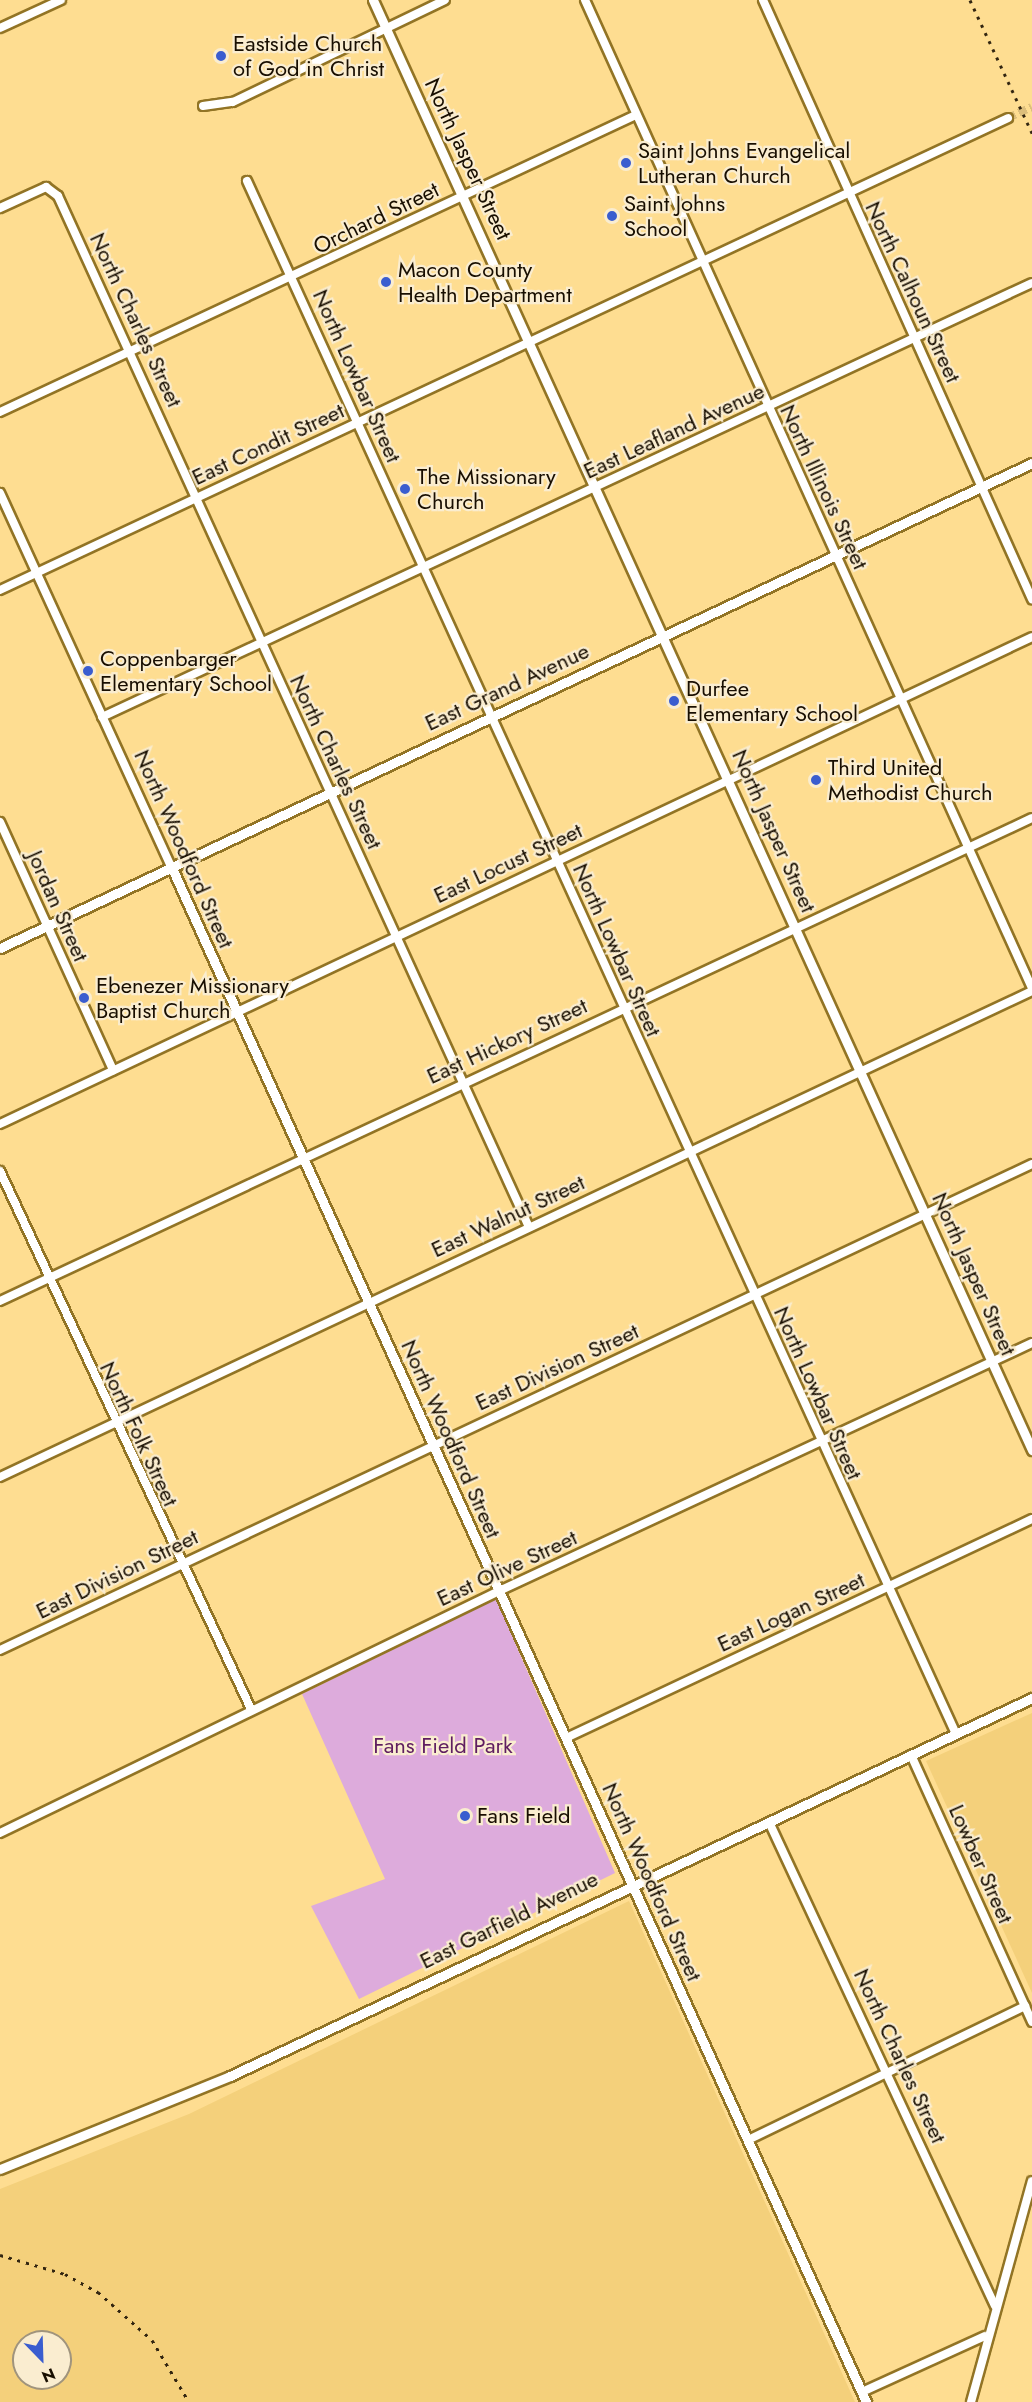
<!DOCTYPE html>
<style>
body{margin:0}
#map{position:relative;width:1032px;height:2402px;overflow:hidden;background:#fedd91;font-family:Jost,sans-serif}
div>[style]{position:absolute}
.built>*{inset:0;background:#f4d07b}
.green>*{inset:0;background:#ddabdc}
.minor-tunnel>*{height:8px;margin-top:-4px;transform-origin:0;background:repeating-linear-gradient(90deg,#dcbe7b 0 8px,transparent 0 12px)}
.roads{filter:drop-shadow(2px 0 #927425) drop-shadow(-2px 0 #927425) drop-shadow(0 2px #927425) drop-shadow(0 -2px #927425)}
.minor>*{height:8px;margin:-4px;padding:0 4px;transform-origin:4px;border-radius:4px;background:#fff}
.tertiary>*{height:9px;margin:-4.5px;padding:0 4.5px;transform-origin:4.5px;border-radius:4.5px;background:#fff}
.rail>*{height:3px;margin-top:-1.5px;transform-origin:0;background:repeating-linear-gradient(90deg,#322510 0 3px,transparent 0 9px)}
.dots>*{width:16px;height:16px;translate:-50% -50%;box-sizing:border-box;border:3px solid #faedd0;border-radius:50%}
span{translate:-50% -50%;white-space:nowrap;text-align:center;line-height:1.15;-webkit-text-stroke:4.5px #faedd0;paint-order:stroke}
.poi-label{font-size:22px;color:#180e00}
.left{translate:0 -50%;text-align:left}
.street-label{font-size:22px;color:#180e00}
.park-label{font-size:22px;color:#5f1d60}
.north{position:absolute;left:12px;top:2330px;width:60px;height:60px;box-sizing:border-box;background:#faedd0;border:2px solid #a0947d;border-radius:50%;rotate:157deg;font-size:16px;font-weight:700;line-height:24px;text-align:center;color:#180e00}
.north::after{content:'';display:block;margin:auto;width:21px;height:27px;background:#3a5dcf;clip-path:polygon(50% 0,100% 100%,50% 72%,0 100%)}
</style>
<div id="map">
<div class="built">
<i style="clip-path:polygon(1032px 1713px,1032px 1993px,926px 1761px)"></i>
<i style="clip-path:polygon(evenodd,629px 1901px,855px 2402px,0 2402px,0 2189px,189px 2114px,629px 1901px,24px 2342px,60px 2342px,60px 2378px,24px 2378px,24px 2342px)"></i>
</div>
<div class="green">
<i style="clip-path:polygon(496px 1599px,615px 1873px,359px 1999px,311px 1906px,385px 1879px,302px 1694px)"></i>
</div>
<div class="minor-tunnel">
<i style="left:1008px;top:118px;width:26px;rotate:-25deg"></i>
</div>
<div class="roads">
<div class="minor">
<i style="left:585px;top:0;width:1084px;rotate:65.66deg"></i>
<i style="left:763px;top:0;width:657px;rotate:65.82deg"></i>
<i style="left:0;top:28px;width:67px;rotate:-24.7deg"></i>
<i style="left:203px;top:106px;width:30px;rotate:-8deg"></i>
<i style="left:233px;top:102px;width:235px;rotate:-25.7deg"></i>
<i style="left:247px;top:181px;width:1707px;rotate:65.46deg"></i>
<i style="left:0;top:208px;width:51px;rotate:-24.5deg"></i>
<i style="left:46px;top:187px;width:15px;rotate:37deg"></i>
<i style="left:58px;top:196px;width:1133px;rotate:65.45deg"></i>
<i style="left:0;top:412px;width:702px;rotate:-25.03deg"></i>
<i style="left:0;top:493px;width:410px;rotate:65.4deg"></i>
<i style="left:0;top:590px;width:1113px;rotate:-25.09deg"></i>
<i style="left:102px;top:717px;width:1026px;rotate:-25.02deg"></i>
<i style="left:0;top:822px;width:273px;rotate:65.5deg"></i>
<i style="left:0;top:1124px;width:1141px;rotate:-25.26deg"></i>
<i style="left:0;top:1171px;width:594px;rotate:64.99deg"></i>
<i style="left:0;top:1301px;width:1139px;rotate:-25.08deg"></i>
<i style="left:0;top:1477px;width:1141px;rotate:-25.22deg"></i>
<i style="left:0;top:1650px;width:1141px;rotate:-25.22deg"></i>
<i style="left:566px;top:1738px;width:515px;rotate:-25.17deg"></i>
<i style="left:911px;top:1755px;width:293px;rotate:65.6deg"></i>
<i style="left:769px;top:1822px;width:534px;rotate:64.97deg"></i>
<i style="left:0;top:1833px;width:555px;rotate:-25.87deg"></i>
<i style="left:499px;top:1591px;width:588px;rotate:-24.95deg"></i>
<i style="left:748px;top:2140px;width:308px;rotate:-25.8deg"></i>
<i style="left:862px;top:2392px;width:135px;rotate:-24.5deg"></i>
<i style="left:971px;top:2402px;width:229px;rotate:-74.6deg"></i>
</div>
<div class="tertiary">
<i style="left:373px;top:0;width:1593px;rotate:65.56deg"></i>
<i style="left:171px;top:866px;width:1686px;rotate:65.65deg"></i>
<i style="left:0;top:948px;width:1140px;rotate:-25.17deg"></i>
<i style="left:0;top:2169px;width:248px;rotate:-22deg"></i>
<i style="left:230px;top:2076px;width:887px;rotate:-25.24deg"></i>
</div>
</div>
<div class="rail">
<i style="left:970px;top:0;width:147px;rotate:65deg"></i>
<i style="left:0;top:2255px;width:68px;rotate:16.3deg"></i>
<i style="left:65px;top:2274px;width:38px;rotate:29deg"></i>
<i style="left:98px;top:2292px;width:72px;rotate:41.6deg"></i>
<i style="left:152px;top:2340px;width:72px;rotate:59.2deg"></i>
</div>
<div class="dots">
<i style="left:221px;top:56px;background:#3a5dcf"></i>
<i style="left:626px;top:163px;background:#3a5dcf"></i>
<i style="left:612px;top:216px;background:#3a5dcf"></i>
<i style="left:386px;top:282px;background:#3a5dcf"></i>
<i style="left:405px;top:489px;background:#3a5dcf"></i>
<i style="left:88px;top:671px;background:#3a5dcf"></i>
<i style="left:674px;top:701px;background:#3a5dcf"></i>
<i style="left:816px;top:780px;background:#3a5dcf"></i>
<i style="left:84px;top:998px;background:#3a5dcf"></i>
<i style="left:465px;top:1816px;background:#3a5dcf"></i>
</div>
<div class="poi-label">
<span class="left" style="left:233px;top:56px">Eastside Church<br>of God in Christ</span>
<span class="left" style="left:638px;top:163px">Saint Johns Evangelical<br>Lutheran Church</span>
<span class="left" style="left:624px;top:216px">Saint Johns<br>School</span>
<span class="left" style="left:398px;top:282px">Macon County<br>Health Department</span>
<span class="left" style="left:417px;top:489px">The Missionary<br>Church</span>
<span class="left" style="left:100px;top:671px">Coppenbarger<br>Elementary School</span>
<span class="left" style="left:686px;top:701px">Durfee<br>Elementary School</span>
<span class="left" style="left:828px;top:780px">Third United<br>Methodist Church</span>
<span class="left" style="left:96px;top:998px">Ebenezer Missionary<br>Baptist Church</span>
<span class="left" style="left:477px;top:1816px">Fans Field</span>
</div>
<div class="street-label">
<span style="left:468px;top:159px;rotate:65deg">North Jasper Street</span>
<span style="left:376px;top:218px;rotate:-26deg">Orchard Street</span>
<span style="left:913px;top:292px;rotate:65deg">North Calhoun Street</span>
<span style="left:136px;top:320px;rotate:65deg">North Charles Street</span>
<span style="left:357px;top:376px;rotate:66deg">North Lowbar Street</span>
<span style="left:674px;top:431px;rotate:-25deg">East Leafland Avenue</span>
<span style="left:268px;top:444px;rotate:-25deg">East Condit Street</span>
<span style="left:824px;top:487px;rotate:65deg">North Illinois Street</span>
<span style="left:507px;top:687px;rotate:-25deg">East Grand Avenue</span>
<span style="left:336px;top:762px;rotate:65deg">North Charles Street</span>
<span style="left:774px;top:831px;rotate:66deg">North Jasper Street</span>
<span style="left:184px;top:849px;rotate:66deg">North Woodford Street</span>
<span style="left:508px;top:863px;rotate:-25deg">East Locust Street</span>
<span style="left:58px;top:906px;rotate:66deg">Jordan Street</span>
<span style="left:617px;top:950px;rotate:66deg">North Lowbar Street</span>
<span style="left:507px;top:1041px;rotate:-25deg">East Hickory Street</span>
<span style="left:508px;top:1216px;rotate:-25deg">East Walnut Street</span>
<span style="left:974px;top:1274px;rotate:66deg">North Jasper Street</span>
<span style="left:557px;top:1367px;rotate:-25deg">East Division Street</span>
<span style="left:818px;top:1393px;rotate:66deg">North Lowbar Street</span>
<span style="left:139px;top:1434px;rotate:65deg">North Folk Street</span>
<span style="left:451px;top:1439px;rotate:66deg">North Woodford Street</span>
<span style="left:507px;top:1568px;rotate:-25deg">East Olive Street</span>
<span style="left:117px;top:1574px;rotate:-26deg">East Division Street</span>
<span style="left:791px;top:1612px;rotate:-25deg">East Logan Street</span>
<span style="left:981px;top:1864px;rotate:66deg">Lowber Street</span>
<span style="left:652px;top:1882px;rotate:66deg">North Woodford Street</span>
<span style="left:509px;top:1920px;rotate:-26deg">East Garfield Avenue</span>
<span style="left:900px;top:2056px;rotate:65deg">North Charles Street</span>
</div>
<div class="park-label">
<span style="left:443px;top:1746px">Fans Field Park</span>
</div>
<div class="north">N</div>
</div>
